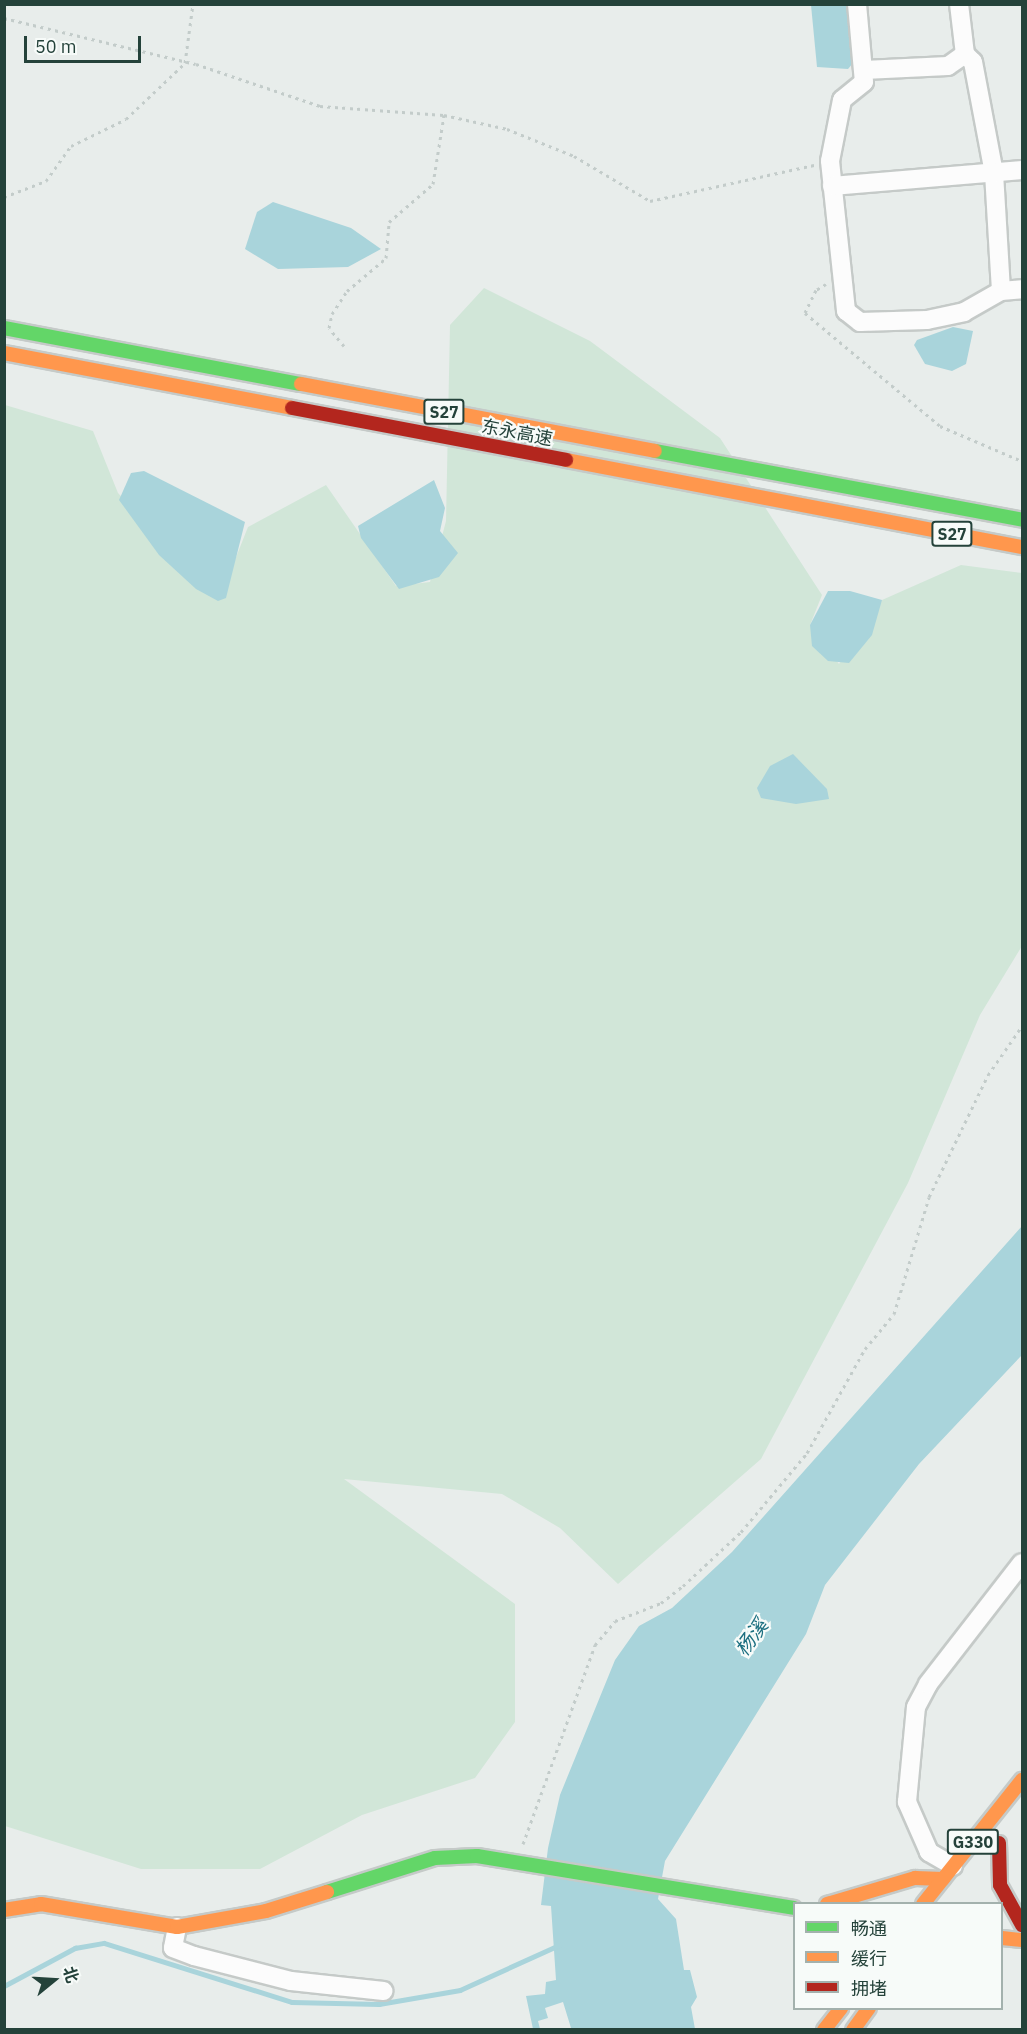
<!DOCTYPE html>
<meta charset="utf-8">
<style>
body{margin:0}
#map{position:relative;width:1027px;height:2034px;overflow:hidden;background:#e8edeb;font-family:"IBM Plex Sans","Noto Sans SC",sans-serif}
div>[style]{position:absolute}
.green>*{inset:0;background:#d1e6d8}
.water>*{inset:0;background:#a9d4db}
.stream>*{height:4.5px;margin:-2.25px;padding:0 2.25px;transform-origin:2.25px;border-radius:2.25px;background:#a9d4db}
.path>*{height:3px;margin-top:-1.5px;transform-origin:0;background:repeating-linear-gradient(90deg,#c3ccca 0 3px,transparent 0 7.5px)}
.roads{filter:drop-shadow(2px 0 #c5cac8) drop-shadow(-2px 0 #c5cac8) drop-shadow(0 2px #c5cac8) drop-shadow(0 -2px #c5cac8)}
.street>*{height:18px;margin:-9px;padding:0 9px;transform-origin:9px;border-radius:9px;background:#fcfcfc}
.fast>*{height:14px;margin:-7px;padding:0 7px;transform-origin:7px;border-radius:7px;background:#63d668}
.slow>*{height:14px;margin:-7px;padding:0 7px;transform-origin:7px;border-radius:7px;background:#ff974d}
.jam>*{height:14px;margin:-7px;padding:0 7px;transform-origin:7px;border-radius:7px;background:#b3261e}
span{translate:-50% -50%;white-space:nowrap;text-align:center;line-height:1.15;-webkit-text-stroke:4.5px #f7fbf9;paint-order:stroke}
.shield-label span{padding:2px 4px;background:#f7fbf9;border:2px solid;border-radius:4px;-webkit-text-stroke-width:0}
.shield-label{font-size:16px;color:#24423a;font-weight:700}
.street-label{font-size:18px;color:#24423a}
.water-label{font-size:20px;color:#1c6f80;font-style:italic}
.frame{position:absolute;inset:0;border:6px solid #24423a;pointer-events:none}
.legend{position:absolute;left:793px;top:1902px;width:210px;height:108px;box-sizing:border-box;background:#f7fbf9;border:2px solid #a3b1ad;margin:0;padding:8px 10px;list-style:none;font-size:18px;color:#24423a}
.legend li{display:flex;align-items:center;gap:12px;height:30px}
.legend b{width:30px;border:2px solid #a3b1ad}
.north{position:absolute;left:24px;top:1950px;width:60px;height:60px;-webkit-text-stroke:4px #f7fbf9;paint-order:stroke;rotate:72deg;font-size:16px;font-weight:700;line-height:24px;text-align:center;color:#24423a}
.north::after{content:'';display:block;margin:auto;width:21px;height:27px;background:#24423a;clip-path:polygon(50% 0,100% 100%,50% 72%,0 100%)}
.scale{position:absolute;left:24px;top:36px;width:117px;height:27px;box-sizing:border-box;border:3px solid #24423a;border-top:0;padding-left:8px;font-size:18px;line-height:21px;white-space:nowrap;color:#24423a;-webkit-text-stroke:4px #f7fbf9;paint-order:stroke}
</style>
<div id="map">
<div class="green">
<i style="clip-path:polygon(484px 288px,590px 341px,720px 438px,822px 595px,810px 625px,839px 664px,882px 600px,961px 565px,1022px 573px,1022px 946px,980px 1015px,908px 1183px,761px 1459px,618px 1584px,560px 1528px,502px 1494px,344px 1479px,515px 1604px,515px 1722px,475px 1778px,362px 1815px,260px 1869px,141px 1869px,5px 1826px,5px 405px,93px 431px,118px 493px,219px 600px,248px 527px,326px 485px,396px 586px,430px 582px,446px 521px,450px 325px)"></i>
</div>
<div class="water">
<i style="clip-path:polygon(811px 5px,847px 5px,853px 63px,848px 69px,817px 67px)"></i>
<i style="clip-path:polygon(273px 202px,351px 228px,381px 249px,348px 267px,278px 269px,245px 249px,257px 212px)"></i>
<i style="clip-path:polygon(953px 327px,973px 331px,966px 364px,952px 371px,925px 364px,914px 345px,917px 340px)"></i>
<i style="clip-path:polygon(144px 471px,245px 522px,226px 598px,218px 601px,196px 589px,159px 555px,119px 500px,131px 473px)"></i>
<i style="clip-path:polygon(434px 480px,445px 508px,440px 531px,458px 553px,439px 577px,399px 589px,361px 538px,358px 526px)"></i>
<i style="clip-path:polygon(828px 591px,850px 591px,882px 600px,872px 635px,849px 663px,828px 661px,812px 646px,810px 625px)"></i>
<i style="clip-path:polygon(793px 754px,827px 789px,829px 799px,796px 804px,761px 798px,757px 788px,770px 766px)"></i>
<i style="clip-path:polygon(1022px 1226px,1022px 1355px,919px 1464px,825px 1585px,806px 1634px,665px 1861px,658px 1899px,676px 1919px,684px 1970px,690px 1970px,697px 1997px,691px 2007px,695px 2029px,566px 2029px,571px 2028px,563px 2002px,545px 2008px,548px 2018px,538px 2021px,540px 2029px,533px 2029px,526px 1996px,545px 1994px,546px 1982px,556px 1980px,551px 1906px,541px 1905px,548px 1848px,560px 1795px,615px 1660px,639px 1626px,672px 1608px,732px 1552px)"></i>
</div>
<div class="stream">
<i style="left:4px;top:1986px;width:81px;rotate:-28.2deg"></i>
<i style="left:75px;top:1948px;width:29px;rotate:-10deg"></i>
<i style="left:104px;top:1943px;width:197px;rotate:17.4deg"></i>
<i style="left:292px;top:2002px;width:87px;rotate:1.3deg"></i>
<i style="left:379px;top:2004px;width:82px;rotate:-9.8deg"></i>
<i style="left:460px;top:1990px;width:109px;rotate:-24.4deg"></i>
</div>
<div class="path">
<i style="left:4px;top:18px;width:197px;rotate:13.5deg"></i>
<i style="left:196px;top:64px;width:131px;rotate:18.7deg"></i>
<i style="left:320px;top:106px;width:124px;rotate:4.2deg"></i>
<i style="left:444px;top:115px;width:65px;rotate:12.5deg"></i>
<i style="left:507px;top:129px;width:72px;rotate:21.9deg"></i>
<i style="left:574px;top:156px;width:88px;rotate:30.6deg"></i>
<i style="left:650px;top:201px;width:168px;rotate:-12.4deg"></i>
<i style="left:4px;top:197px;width:45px;rotate:-20.9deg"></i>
<i style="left:46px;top:181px;width:43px;rotate:-54.5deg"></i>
<i style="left:71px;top:146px;width:61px;rotate:-26.1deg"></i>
<i style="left:126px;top:119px;width:81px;rotate:-43.5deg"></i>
<i style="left:185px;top:63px;width:60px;rotate:-82.3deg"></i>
<i style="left:826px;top:284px;width:12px;rotate:149deg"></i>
<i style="left:816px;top:290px;width:25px;rotate:116deg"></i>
<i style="left:805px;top:313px;width:176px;rotate:39.9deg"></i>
<i style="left:940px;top:426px;width:89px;rotate:23.1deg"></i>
<i style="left:344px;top:346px;width:23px;rotate:-130deg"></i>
<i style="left:329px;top:328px;width:14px;rotate:-78deg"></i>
<i style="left:332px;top:314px;width:27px;rotate:-57deg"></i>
<i style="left:347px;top:291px;width:51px;rotate:-40.2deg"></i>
<i style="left:386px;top:258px;width:36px;rotate:-85deg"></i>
<i style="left:389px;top:222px;width:58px;rotate:-40.8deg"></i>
<i style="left:433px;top:184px;width:70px;rotate:-80.9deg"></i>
<i style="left:523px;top:1844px;width:212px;rotate:-70.1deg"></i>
<i style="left:595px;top:1645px;width:31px;rotate:-50deg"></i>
<i style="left:615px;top:1621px;width:49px;rotate:-21.4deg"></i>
<i style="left:661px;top:1603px;width:28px;rotate:-38deg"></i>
<i style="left:683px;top:1586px;width:79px;rotate:-43deg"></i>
<i style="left:741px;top:1532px;width:103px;rotate:-50.1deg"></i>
<i style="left:807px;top:1453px;width:119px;rotate:-60.9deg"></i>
<i style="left:865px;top:1349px;width:45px;rotate:-50.4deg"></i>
<i style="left:894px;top:1314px;width:122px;rotate:-73.3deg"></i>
<i style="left:929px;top:1197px;width:136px;rotate:-64.2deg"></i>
<i style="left:988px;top:1075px;width:60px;rotate:-55.2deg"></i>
</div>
<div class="roads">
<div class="street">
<i style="left:857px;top:4px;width:78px;rotate:84.9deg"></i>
<i style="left:864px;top:82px;width:28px;rotate:141deg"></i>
<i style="left:842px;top:100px;width:62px;rotate:101.1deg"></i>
<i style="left:830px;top:161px;width:151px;rotate:83.9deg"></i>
<i style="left:846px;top:311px;width:18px;rotate:38deg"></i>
<i style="left:860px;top:322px;width:67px;rotate:-1.7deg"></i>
<i style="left:927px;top:320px;width:38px;rotate:-12deg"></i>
<i style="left:964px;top:312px;width:43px;rotate:-29.6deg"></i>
<i style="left:1001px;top:291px;width:21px;rotate:-5deg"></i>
<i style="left:959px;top:4px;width:50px;rotate:83.2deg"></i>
<i style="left:965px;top:54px;width:11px;rotate:45deg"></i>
<i style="left:973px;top:62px;width:113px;rotate:79.3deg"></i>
<i style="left:994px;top:173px;width:118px;rotate:86.6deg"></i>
<i style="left:864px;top:70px;width:84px;rotate:-2.7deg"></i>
<i style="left:948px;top:66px;width:21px;rotate:-35deg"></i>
<i style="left:832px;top:186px;width:191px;rotate:-4.8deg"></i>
<i style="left:953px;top:1866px;width:28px;rotate:-150deg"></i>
<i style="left:929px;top:1852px;width:55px;rotate:-113.7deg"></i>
<i style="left:907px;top:1802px;width:95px;rotate:-84.6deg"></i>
<i style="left:916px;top:1707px;width:26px;rotate:-62deg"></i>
<i style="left:928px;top:1684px;width:153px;rotate:-52.2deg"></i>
<i style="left:177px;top:1927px;width:21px;rotate:101deg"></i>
<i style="left:173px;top:1948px;width:22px;rotate:21deg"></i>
<i style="left:194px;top:1956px;width:100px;rotate:14.5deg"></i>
<i style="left:291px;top:1981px;width:93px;rotate:6.2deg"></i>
</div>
<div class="fast">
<i style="left:4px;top:328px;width:302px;rotate:10.7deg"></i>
<i style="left:655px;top:451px;width:373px;rotate:10.6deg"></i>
<i style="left:327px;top:1892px;width:113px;rotate:-17.5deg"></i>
<i style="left:435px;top:1858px;width:42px;rotate:-2.7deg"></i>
<i style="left:477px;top:1856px;width:321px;rotate:9.3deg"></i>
</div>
<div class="slow">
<i style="left:4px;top:353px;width:293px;rotate:10.8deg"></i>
<i style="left:301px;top:384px;width:360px;rotate:10.7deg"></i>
<i style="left:566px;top:460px;width:464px;rotate:10.8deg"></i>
<i style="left:827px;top:1904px;width:92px;rotate:-16.5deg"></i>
<i style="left:915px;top:1878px;width:28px;rotate:2deg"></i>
<i style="left:923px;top:1904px;width:159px;rotate:-51.4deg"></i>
<i style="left:4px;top:1910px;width:37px;rotate:-9deg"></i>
<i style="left:41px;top:1904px;width:138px;rotate:9.6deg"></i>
<i style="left:177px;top:1927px;width:90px;rotate:-10.2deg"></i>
<i style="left:266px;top:1911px;width:64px;rotate:-17.3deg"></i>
<i style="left:1002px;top:1938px;width:20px;rotate:6deg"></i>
<i style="left:824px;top:2030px;width:28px;rotate:-52deg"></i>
<i style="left:853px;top:2030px;width:27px;rotate:-54deg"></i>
</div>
<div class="jam">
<i style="left:292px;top:408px;width:279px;rotate:10.7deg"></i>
<i style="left:999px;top:1843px;width:42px;rotate:88.6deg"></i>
<i style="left:1000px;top:1885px;width:46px;rotate:61.2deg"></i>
</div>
</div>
<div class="shield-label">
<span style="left:444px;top:412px">S27</span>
<span style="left:952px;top:534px">S27</span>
<span style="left:973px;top:1842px">G330</span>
</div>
<div class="street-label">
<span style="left:517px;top:433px;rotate:11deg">东永高速</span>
</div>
<div class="water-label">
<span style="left:751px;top:1637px;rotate:-54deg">杨溪</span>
</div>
<div class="frame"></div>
<ul class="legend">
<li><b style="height:8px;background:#63d668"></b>畅通</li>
<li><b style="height:8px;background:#ff974d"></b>缓行</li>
<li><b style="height:8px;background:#b3261e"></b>拥堵</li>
</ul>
<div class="north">北</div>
<div class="scale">50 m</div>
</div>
